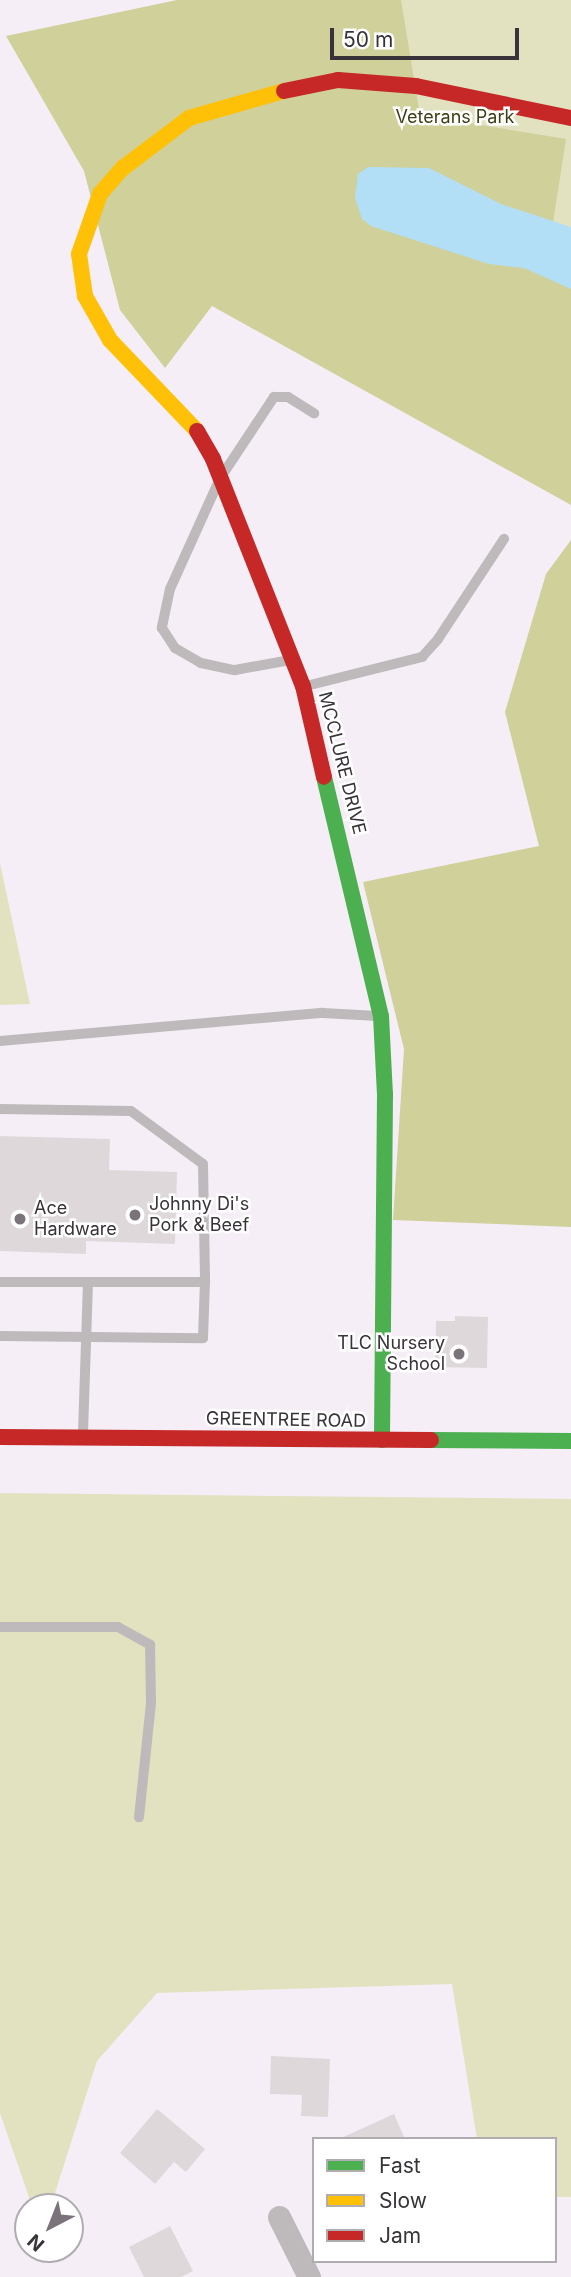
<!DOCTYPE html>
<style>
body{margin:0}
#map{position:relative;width:571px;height:2277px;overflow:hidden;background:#f5eef6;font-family:Inter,sans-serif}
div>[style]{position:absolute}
.green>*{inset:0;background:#e2e2c1}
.forest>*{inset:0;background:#cfd09a}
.water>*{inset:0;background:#b2dff5}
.building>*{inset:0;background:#dfd8da}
.lane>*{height:10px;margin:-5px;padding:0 5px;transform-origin:5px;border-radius:5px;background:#bebabb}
.street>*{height:23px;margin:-11.5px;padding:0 11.5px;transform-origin:11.5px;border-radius:11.5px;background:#bebabb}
.fast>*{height:16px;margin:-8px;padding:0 8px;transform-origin:8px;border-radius:8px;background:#4caf50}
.slow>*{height:16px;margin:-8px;padding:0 8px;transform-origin:8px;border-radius:8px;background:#ffc107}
.jam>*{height:16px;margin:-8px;padding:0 8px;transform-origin:8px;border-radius:8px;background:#c62828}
.dots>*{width:19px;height:19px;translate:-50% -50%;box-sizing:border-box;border:4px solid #fff;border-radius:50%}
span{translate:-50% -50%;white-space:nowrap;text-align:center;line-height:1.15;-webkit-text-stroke:5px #fff;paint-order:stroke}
.park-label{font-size:18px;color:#3d3f14}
.street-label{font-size:18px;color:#383338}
.poi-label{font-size:18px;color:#383338}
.left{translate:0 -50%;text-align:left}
.right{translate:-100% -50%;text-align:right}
.legend{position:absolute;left:312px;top:2137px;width:245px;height:126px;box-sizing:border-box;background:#fff;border:2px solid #afadaf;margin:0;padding:9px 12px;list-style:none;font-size:21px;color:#383338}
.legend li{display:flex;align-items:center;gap:14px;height:35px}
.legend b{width:35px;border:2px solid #afadaf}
.north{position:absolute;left:14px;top:2193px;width:70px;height:70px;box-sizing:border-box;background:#fff;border:2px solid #afadaf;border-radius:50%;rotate:222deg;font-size:19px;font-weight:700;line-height:28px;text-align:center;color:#383338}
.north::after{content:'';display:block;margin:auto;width:24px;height:32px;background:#7a747a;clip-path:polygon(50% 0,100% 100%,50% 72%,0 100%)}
.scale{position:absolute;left:330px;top:28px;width:189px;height:32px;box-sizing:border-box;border:4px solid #383338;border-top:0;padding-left:9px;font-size:21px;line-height:24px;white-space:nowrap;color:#383338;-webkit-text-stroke:5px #fff;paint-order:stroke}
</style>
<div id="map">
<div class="green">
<i style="clip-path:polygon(290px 0,571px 0,571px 426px)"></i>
<i style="clip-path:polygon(0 863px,30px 1004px,0 1005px)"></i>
<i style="clip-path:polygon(0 1493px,571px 1499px,571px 2197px,555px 2197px,555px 2139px,477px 2139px,452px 1984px,157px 1993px,97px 2061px,54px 2196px,30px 2200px,0 2113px)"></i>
</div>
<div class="forest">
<i style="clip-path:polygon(177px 0,401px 0,420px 115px,566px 139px,552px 229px,571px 234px,571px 505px,212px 306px,165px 368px,120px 310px,84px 171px,6px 36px)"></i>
<i style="clip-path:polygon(571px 540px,571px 1227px,393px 1220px,404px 1049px,363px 882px,539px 846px,505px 712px,546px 574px)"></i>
</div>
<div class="water">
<i style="clip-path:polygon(368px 167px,429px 168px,501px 204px,571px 227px,571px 289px,524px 268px,489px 264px,371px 226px,362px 219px,355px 198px,358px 174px)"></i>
</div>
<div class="building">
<i style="clip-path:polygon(0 1136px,110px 1139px,109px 1170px,177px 1172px,175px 1244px,86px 1241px,86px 1254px,0 1251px)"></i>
<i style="clip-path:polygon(455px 1316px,488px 1317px,487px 1368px,435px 1367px,436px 1321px,455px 1321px)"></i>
<i style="clip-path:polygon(271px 2056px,330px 2059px,328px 2117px,301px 2116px,302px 2095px,270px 2094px)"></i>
<i style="clip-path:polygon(157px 2109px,205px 2149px,186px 2172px,174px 2162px,155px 2184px,120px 2153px)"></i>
<i style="clip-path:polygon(394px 2114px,405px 2139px,339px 2139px)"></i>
<i style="clip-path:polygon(170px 2226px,193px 2271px,181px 2277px,144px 2277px,129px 2247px)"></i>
</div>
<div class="lane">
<i style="left:225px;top:471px;width:89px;rotate:-56.5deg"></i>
<i style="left:274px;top:397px;width:14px"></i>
<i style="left:288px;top:397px;width:31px;rotate:32deg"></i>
<i style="left:217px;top:485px;width:114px;rotate:114.3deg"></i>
<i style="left:170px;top:589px;width:40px;rotate:102deg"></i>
<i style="left:162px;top:628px;width:24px;rotate:57deg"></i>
<i style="left:175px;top:648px;width:30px;rotate:30deg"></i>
<i style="left:201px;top:663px;width:35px;rotate:12deg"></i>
<i style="left:235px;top:670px;width:56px;rotate:-10.3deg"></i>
<i style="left:306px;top:686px;width:120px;rotate:-14deg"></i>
<i style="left:422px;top:657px;width:24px;rotate:-48deg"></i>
<i style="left:438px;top:639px;width:120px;rotate:-56.6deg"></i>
<i style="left:0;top:1041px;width:324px;rotate:-5deg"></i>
<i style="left:323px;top:1013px;width:55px;rotate:3.1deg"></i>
<i style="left:0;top:1109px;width:131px;rotate:0.9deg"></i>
<i style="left:131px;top:1111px;width:89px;rotate:36.4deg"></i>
<i style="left:203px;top:1164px;width:118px;rotate:89deg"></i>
<i style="left:205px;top:1282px;width:205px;rotate:180deg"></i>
<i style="left:0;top:1336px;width:203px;rotate:0.6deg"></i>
<i style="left:203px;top:1338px;width:56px;rotate:-88deg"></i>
<i style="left:83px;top:1433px;width:151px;rotate:-88.1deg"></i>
<i style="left:0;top:1627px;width:118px"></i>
<i style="left:118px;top:1627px;width:37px;rotate:29deg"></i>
<i style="left:150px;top:1645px;width:58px;rotate:89deg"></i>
<i style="left:151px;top:1703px;width:115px;rotate:96deg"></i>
</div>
<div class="street">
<i style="left:279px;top:2217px;width:67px;rotate:63.4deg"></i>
</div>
<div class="fast">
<i style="left:324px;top:777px;width:246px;rotate:76.6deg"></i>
<i style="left:381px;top:1016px;width:78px;rotate:87.1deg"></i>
<i style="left:385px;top:1094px;width:346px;rotate:90.5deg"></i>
<i style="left:431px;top:1440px;width:140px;rotate:0.4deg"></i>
</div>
<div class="slow">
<i style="left:197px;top:431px;width:126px;rotate:-133.7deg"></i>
<i style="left:110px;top:340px;width:51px;rotate:-119.6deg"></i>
<i style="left:85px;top:296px;width:42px;rotate:-98.1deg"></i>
<i style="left:79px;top:254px;width:64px;rotate:-70.7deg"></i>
<i style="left:100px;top:194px;width:35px;rotate:-49deg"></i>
<i style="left:123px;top:168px;width:83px;rotate:-37.1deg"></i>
<i style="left:189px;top:118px;width:99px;rotate:-15.9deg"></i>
</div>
<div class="jam">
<i style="left:284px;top:91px;width:55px;rotate:-11.5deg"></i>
<i style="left:338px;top:80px;width:78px;rotate:4.4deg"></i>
<i style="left:416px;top:86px;width:158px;rotate:11.7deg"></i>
<i style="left:197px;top:431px;width:32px;rotate:60deg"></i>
<i style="left:213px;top:459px;width:244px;rotate:68.4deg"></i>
<i style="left:303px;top:686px;width:93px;rotate:77deg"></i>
<i style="left:0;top:1437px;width:431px;rotate:0.4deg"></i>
</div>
<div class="dots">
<i style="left:135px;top:1215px;background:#7a747a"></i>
<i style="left:20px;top:1219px;background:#7a747a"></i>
<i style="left:459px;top:1354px;background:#7a747a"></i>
</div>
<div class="park-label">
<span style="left:455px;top:117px">Veterans Park</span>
</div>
<div class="street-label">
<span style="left:342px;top:763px;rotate:76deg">MCCLURE DRIVE</span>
<span style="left:286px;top:1420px;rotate:1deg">GREENTREE ROAD</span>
</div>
<div class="poi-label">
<span class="left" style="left:149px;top:1215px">Johnny Di's<br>Pork &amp; Beef</span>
<span class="left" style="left:34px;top:1219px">Ace<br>Hardware</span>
<span class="right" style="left:445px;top:1354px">TLC Nursery<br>School</span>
</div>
<ul class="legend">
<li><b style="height:9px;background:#4caf50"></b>Fast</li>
<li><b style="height:9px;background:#ffc107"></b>Slow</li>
<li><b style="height:9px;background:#c62828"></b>Jam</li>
</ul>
<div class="north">N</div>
<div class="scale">50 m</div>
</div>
